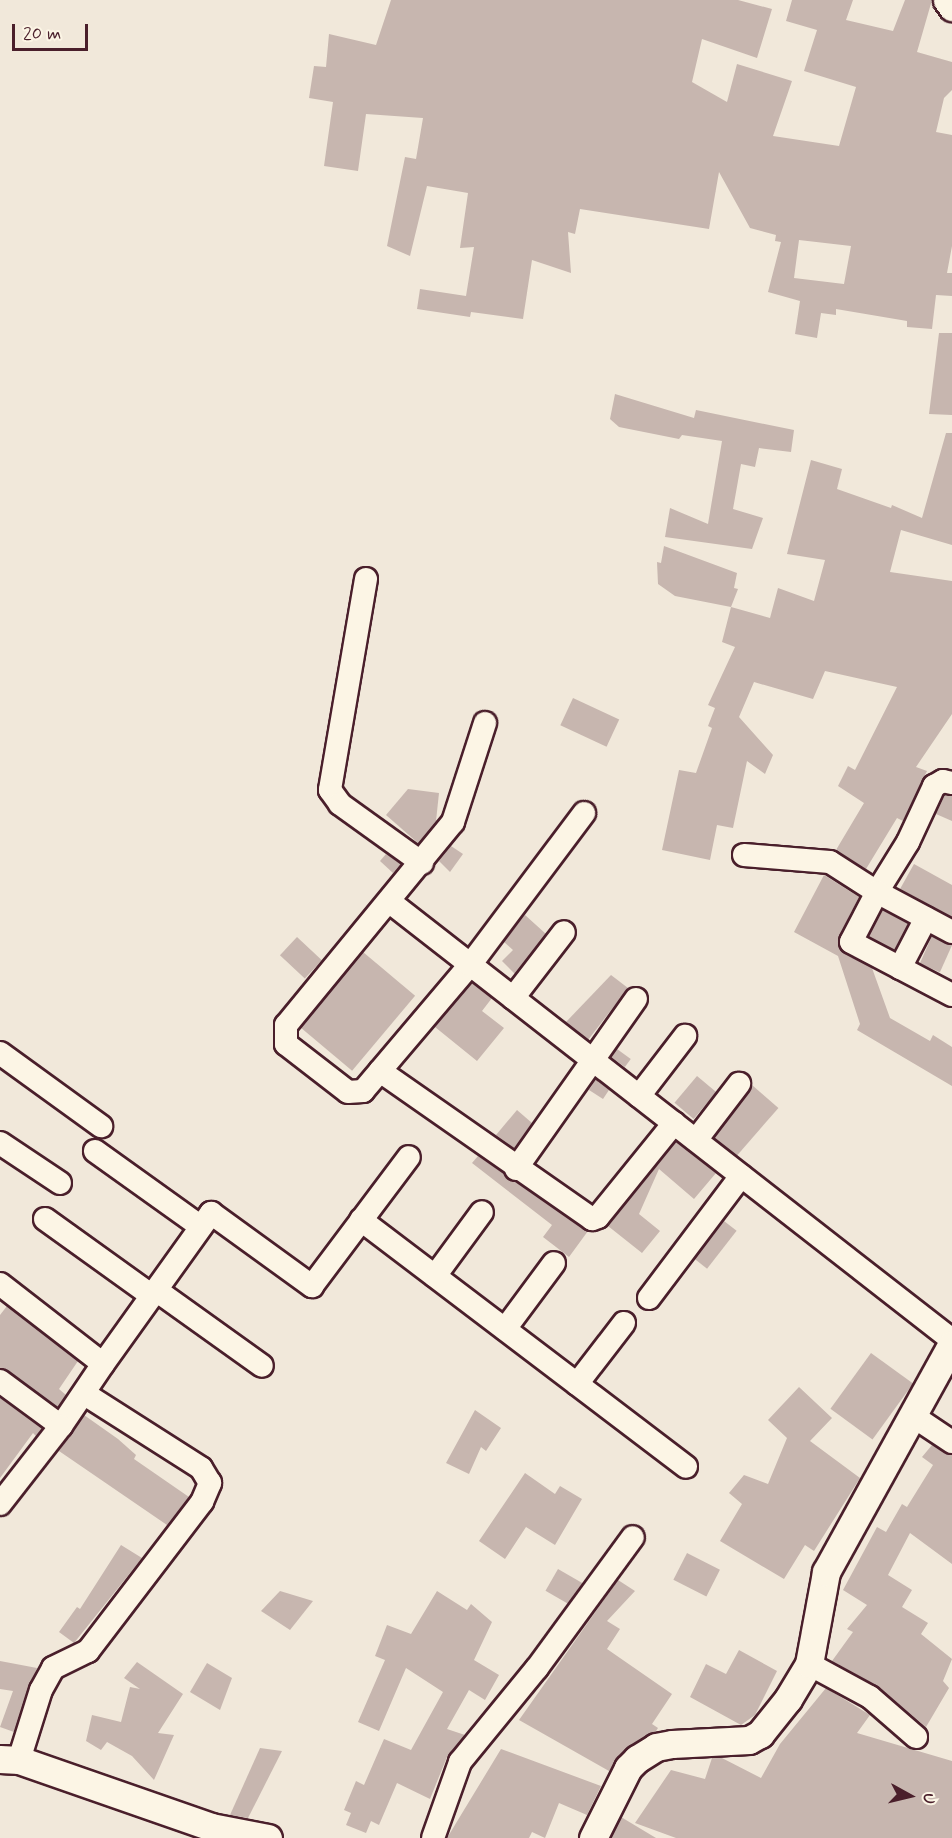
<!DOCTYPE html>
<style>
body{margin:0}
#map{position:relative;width:952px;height:1838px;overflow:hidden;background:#f1e8da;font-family:Mynerve,sans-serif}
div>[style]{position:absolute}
.building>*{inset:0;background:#c7b6af;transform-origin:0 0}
.roads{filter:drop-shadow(2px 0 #4a1f2b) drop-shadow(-2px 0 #4a1f2b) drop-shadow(0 2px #4a1f2b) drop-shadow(0 -2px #4a1f2b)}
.minor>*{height:22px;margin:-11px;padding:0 11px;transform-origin:11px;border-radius:11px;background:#fcf5e5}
.tertiary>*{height:27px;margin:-13.5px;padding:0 13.5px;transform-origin:13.5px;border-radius:13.5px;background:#fcf5e5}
span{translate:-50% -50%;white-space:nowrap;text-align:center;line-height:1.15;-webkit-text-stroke:6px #fcf5e5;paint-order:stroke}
.north{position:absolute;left:880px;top:1766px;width:60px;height:60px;-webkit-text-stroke:4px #fcf5e5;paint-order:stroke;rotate:98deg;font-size:16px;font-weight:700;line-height:24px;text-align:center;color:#4a1f2b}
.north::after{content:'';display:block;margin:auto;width:21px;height:27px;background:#4a1f2b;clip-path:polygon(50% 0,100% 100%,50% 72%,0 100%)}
.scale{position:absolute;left:12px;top:24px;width:76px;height:27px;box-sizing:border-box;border:3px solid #4a1f2b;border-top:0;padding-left:8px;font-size:18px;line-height:21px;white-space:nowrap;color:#4a1f2b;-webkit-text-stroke:4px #fcf5e5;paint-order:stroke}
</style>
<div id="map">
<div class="building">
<i style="clip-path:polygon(evenodd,391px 0,738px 0,772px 9px,757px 58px,702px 39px,692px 82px,727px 102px,737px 64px,792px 81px,773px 136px,839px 146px,856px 87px,804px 71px,817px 30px,786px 21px,792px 0,853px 0,846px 20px,893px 31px,905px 0,932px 0,917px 52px,952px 62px,952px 90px,944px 98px,936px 132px,952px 135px,952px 246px,947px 273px,952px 273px,952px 296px,936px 295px,932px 329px,907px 327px,907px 321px,836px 309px,836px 315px,821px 313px,817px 338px,795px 334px,800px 301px,768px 292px,781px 242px,775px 241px,776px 235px,750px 228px,719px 172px,709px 229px,580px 209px,575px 234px,568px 232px,571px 273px,532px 260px,523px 319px,471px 312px,470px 317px,417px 309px,420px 289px,466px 296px,474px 247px,460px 248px,468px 193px,427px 186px,410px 256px,387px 246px,405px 157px,416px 159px,423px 118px,366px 114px,358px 171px,324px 166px,333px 102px,309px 98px,314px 66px,326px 67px,329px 34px,376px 45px,391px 0,799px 240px,851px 246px,844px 284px,794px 278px,799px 240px)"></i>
<i style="clip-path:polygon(939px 333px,952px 333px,952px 415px,929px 414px)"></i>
<i style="clip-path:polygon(615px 394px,694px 418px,696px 410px,794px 430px,791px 452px,759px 448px,755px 467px,741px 464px,733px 509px,763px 518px,752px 549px,665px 537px,670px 508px,708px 524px,722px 441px,682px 435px,679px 439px,619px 427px,610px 419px)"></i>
<i style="clip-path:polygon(946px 433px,952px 433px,952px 545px,901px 530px,890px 572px,952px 581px,952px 714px,916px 767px,927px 771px,903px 821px,897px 818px,866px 869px,836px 850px,864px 803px,838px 786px,848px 766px,855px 770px,897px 687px,825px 671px,813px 699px,754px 682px,739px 717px,773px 755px,765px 774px,747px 761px,733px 828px,717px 825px,710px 860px,662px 850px,679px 770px,696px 773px,712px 728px,708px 726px,715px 708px,708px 705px,735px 647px,722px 642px,731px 607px,770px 618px,778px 588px,814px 601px,825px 560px,787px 554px,811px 460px,842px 469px,837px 489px,891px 508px,892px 505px,922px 518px)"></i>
<i style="clip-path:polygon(664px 546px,737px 573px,734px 588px,738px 589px,731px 607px,675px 596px,658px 584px,657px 562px,661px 563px)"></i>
<i style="left:573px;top:698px;width:51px;height:30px;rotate:25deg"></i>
<i style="clip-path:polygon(408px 789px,439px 793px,436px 821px,418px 843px,386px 815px)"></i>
<i style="clip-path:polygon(945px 795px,952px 796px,952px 821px,936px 814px)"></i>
<i style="clip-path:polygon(451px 846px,463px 854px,450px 872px,439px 861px)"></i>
<i style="clip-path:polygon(386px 854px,401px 864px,393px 873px,380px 861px)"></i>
<i style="clip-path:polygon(914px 864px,952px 885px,952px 917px,900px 889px)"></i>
<i style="clip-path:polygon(824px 875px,859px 897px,839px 936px,839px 949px,872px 968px,890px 1018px,930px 1041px,933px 1035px,952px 1047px,952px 1086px,857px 1030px,860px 1024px,838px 956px,794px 932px)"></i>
<i style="left:883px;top:910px;width:29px;height:30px;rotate:29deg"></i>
<i style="clip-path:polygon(525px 915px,546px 934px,515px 974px,502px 961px,513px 950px,504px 942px)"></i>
<i style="left:932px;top:936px;width:22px;height:30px;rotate:24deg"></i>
<i style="left:297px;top:937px;width:34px;height:25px;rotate:43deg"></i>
<i style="left:363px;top:952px;width:68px;height:98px;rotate:40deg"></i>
<i style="clip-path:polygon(611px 975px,628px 988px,588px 1040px,566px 1022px)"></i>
<i style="clip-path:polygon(472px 983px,492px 998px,482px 1011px,504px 1028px,477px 1061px,435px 1027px)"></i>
<i style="left:617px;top:1049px;width:17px;height:10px;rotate:36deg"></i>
<i style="left:697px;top:1076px;width:25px;height:35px;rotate:40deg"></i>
<i style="clip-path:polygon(596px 1079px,609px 1090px,603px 1099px,589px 1090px)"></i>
<i style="left:752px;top:1085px;width:35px;height:65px;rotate:41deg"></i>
<i style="clip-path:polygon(517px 1110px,532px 1123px,514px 1148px,496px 1135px)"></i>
<i style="clip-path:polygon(676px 1142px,716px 1173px,694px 1199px,659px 1169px,639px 1214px,660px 1231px,642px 1253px,608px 1226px)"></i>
<i style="clip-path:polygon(478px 1156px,588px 1231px,569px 1257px,543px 1237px,552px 1225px,472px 1163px)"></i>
<i style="left:724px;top:1221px;width:16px;height:48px;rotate:38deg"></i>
<i style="clip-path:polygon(7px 1306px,78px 1361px,59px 1389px,66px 1395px,58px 1407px,0 1368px,0 1315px)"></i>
<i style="left:871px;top:1353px;width:52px;height:69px;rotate:36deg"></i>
<i style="clip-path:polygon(799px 1387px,832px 1418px,810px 1441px,860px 1478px,814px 1551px,805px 1545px,784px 1579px,720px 1541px,742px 1504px,729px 1493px,744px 1475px,768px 1484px,787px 1438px,768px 1420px)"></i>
<i style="clip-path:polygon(0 1398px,42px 1429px,36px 1436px,33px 1433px,0 1478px)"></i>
<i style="clip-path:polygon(475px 1410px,501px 1428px,486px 1451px,481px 1447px,469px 1474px,446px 1463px)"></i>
<i style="clip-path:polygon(84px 1415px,118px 1439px,136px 1455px,134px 1459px,189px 1497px,167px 1525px,59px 1451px)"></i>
<i style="clip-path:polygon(932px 1445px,952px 1455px,952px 1564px,910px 1533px,888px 1575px,912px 1590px,902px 1607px,928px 1623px,921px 1634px,952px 1659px,943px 1681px,949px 1688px,926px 1727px,879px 1687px,832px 1661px,853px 1632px,847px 1629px,867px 1605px,843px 1590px,877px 1527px,886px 1532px,902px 1504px,907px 1507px,933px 1465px,922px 1457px)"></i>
<i style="clip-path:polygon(525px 1473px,555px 1494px,560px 1486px,582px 1499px,555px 1545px,526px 1527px,505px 1559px,479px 1541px)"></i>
<i style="clip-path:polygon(121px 1545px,142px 1558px,74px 1643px,59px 1632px,77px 1607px,80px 1609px)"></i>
<i style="left:687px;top:1553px;width:37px;height:30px;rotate:27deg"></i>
<i style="left:558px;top:1569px;width:28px;height:25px;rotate:30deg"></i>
<i style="clip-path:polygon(618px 1580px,635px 1591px,607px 1621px,620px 1629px,607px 1649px,672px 1694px,652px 1724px,658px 1728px,656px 1731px,626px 1748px,609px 1771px,519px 1720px)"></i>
<i style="clip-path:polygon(280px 1591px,313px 1601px,290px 1630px,261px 1611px)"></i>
<i style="clip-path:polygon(437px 1591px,467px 1610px,471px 1604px,492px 1622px,474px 1660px,499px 1675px,485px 1700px,469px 1690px,447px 1729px,465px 1735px,447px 1757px,430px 1799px,397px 1783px,379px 1825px,371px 1821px,366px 1833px,346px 1825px,351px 1813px,344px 1810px,356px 1781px,364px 1785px,384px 1739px,411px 1750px,443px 1692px,406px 1668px,379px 1731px,358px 1722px,385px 1660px,375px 1656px,387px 1625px,411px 1634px)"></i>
<i style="clip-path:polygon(739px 1650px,777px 1671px,755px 1715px,741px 1725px,690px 1697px,706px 1664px,726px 1674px)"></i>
<i style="clip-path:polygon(0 1661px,37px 1668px,14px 1732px,0 1727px,13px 1691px,0 1689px)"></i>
<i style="clip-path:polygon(137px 1662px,183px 1694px,158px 1733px,174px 1735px,154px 1780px,132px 1756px,107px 1742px,101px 1750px,86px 1741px,92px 1715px,121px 1722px,130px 1687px,140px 1689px,124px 1678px)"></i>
<i style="clip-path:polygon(207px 1663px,232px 1678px,220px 1710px,190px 1692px)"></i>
<i style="clip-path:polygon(826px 1688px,870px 1715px,857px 1733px,952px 1761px,952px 1838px,676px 1838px,635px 1823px,671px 1770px,705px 1779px,712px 1758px,720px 1757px,761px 1778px,780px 1744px)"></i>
<i style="clip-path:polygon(260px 1748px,282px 1751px,248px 1818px,230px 1815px)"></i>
<i style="clip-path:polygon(501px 1749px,601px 1786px,587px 1815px,559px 1803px,545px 1838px,532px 1832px,529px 1838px,447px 1838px)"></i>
<i style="clip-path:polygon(621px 1817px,656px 1838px,611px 1838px)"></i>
</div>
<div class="roads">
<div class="minor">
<i style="left:366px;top:579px;width:214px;rotate:99.7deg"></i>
<i style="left:330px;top:790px;width:17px;rotate:54deg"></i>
<i style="left:340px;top:804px;width:101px;rotate:35.7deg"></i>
<i style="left:485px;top:723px;width:104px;rotate:107.9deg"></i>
<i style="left:453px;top:822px;width:263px;rotate:129.4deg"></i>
<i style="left:286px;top:1025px;width:19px;rotate:90deg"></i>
<i style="left:286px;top:1044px;width:78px;rotate:37.7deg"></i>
<i style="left:348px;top:1092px;width:15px;rotate:-4deg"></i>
<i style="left:363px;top:1091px;width:165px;rotate:-49.7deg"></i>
<i style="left:470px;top:965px;width:190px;rotate:-53.1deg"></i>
<i style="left:744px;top:855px;width:86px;rotate:4.7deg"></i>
<i style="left:830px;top:862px;width:56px;rotate:32.6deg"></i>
<i style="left:877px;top:892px;width:59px;rotate:-58.2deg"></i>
<i style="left:908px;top:842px;width:62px;rotate:-65.1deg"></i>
<i style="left:934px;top:786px;width:10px;rotate:-29deg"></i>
<i style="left:943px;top:781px;width:9px;rotate:13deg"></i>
<i style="left:390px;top:902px;width:713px;rotate:37.93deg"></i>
<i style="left:952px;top:932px;width:85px;rotate:-151.9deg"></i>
<i style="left:877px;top:892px;width:56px;rotate:117.5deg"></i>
<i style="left:851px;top:942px;width:114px;rotate:27.7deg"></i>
<i style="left:900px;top:968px;width:56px;rotate:-62.5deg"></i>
<i style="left:513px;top:998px;width:83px;rotate:-52.3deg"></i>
<i style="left:0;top:1053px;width:125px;rotate:35.9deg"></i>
<i style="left:380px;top:1071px;width:259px;rotate:34.9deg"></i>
<i style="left:592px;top:1219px;width:6px;rotate:-18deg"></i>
<i style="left:598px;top:1217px;width:121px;rotate:-51deg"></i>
<i style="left:639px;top:1096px;width:76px;rotate:-52.5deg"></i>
<i style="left:696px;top:1140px;width:71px;rotate:-52.5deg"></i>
<i style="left:0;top:1143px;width:72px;rotate:33.7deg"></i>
<i style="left:95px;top:1151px;width:130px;rotate:35.6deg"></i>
<i style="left:516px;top:1169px;width:208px;rotate:-54.8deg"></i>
<i style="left:45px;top:1219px;width:132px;rotate:35.7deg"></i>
<i style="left:361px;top:1220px;width:408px;rotate:37.2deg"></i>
<i style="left:435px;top:1276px;width:79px;rotate:-53.7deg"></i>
<i style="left:0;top:1284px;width:130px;rotate:37.8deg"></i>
<i style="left:103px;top:1364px;width:75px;rotate:124.1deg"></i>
<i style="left:61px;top:1426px;width:76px;rotate:-143.6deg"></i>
<i style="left:156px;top:1290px;width:130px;rotate:35.6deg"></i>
<i style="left:649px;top:1298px;width:153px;rotate:-53deg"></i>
<i style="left:505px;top:1329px;width:82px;rotate:-53.4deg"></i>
<i style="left:103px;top:1364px;width:186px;rotate:-54.4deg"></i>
<i style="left:211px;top:1213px;width:125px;rotate:35.9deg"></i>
<i style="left:312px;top:1286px;width:161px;rotate:-53.1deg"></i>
<i style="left:577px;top:1384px;width:77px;rotate:-52.4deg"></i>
<i style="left:913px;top:1416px;width:47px;rotate:33.7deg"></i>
<i style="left:0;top:1504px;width:99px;rotate:-52deg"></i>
<i style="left:809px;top:1664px;width:69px;rotate:28.4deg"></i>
<i style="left:870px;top:1697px;width:61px;rotate:41deg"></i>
<i style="left:19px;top:1760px;width:73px;rotate:-72.6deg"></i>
<i style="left:41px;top:1690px;width:25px;rotate:-61deg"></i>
<i style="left:53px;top:1668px;width:39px;rotate:-26deg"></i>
<i style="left:88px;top:1651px;width:188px;rotate:-52.6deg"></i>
<i style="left:202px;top:1502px;width:21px;rotate:-67deg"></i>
<i style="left:210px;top:1483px;width:17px;rotate:-121deg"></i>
<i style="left:201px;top:1468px;width:138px;rotate:-147.5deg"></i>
<i style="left:433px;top:1838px;width:81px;rotate:-70.4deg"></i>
<i style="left:460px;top:1762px;width:122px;rotate:-50.7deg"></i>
<i style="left:537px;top:1668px;width:162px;rotate:-53.8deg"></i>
</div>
<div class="tertiary">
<i style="left:947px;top:0;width:9px;rotate:54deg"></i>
<i style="left:0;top:1759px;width:19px;rotate:3deg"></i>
<i style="left:19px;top:1760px;width:203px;rotate:19.2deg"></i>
<i style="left:211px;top:1827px;width:58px;rotate:10.9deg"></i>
<i style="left:593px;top:1838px;width:78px;rotate:-63.4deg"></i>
<i style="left:628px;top:1768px;width:13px;rotate:-45deg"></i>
<i style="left:637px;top:1759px;width:22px;rotate:-32deg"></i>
<i style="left:656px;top:1747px;width:16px;rotate:-11deg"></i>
<i style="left:672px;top:1744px;width:77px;rotate:-3deg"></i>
<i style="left:749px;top:1740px;width:13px;rotate:-29deg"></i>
<i style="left:760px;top:1734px;width:45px;rotate:-51.3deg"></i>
<i style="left:788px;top:1699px;width:41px;rotate:-59deg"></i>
<i style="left:809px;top:1664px;width:94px;rotate:-79.5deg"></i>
<i style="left:826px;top:1572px;width:260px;rotate:-61.1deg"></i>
</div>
</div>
<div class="north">U</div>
<div class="scale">20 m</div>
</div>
